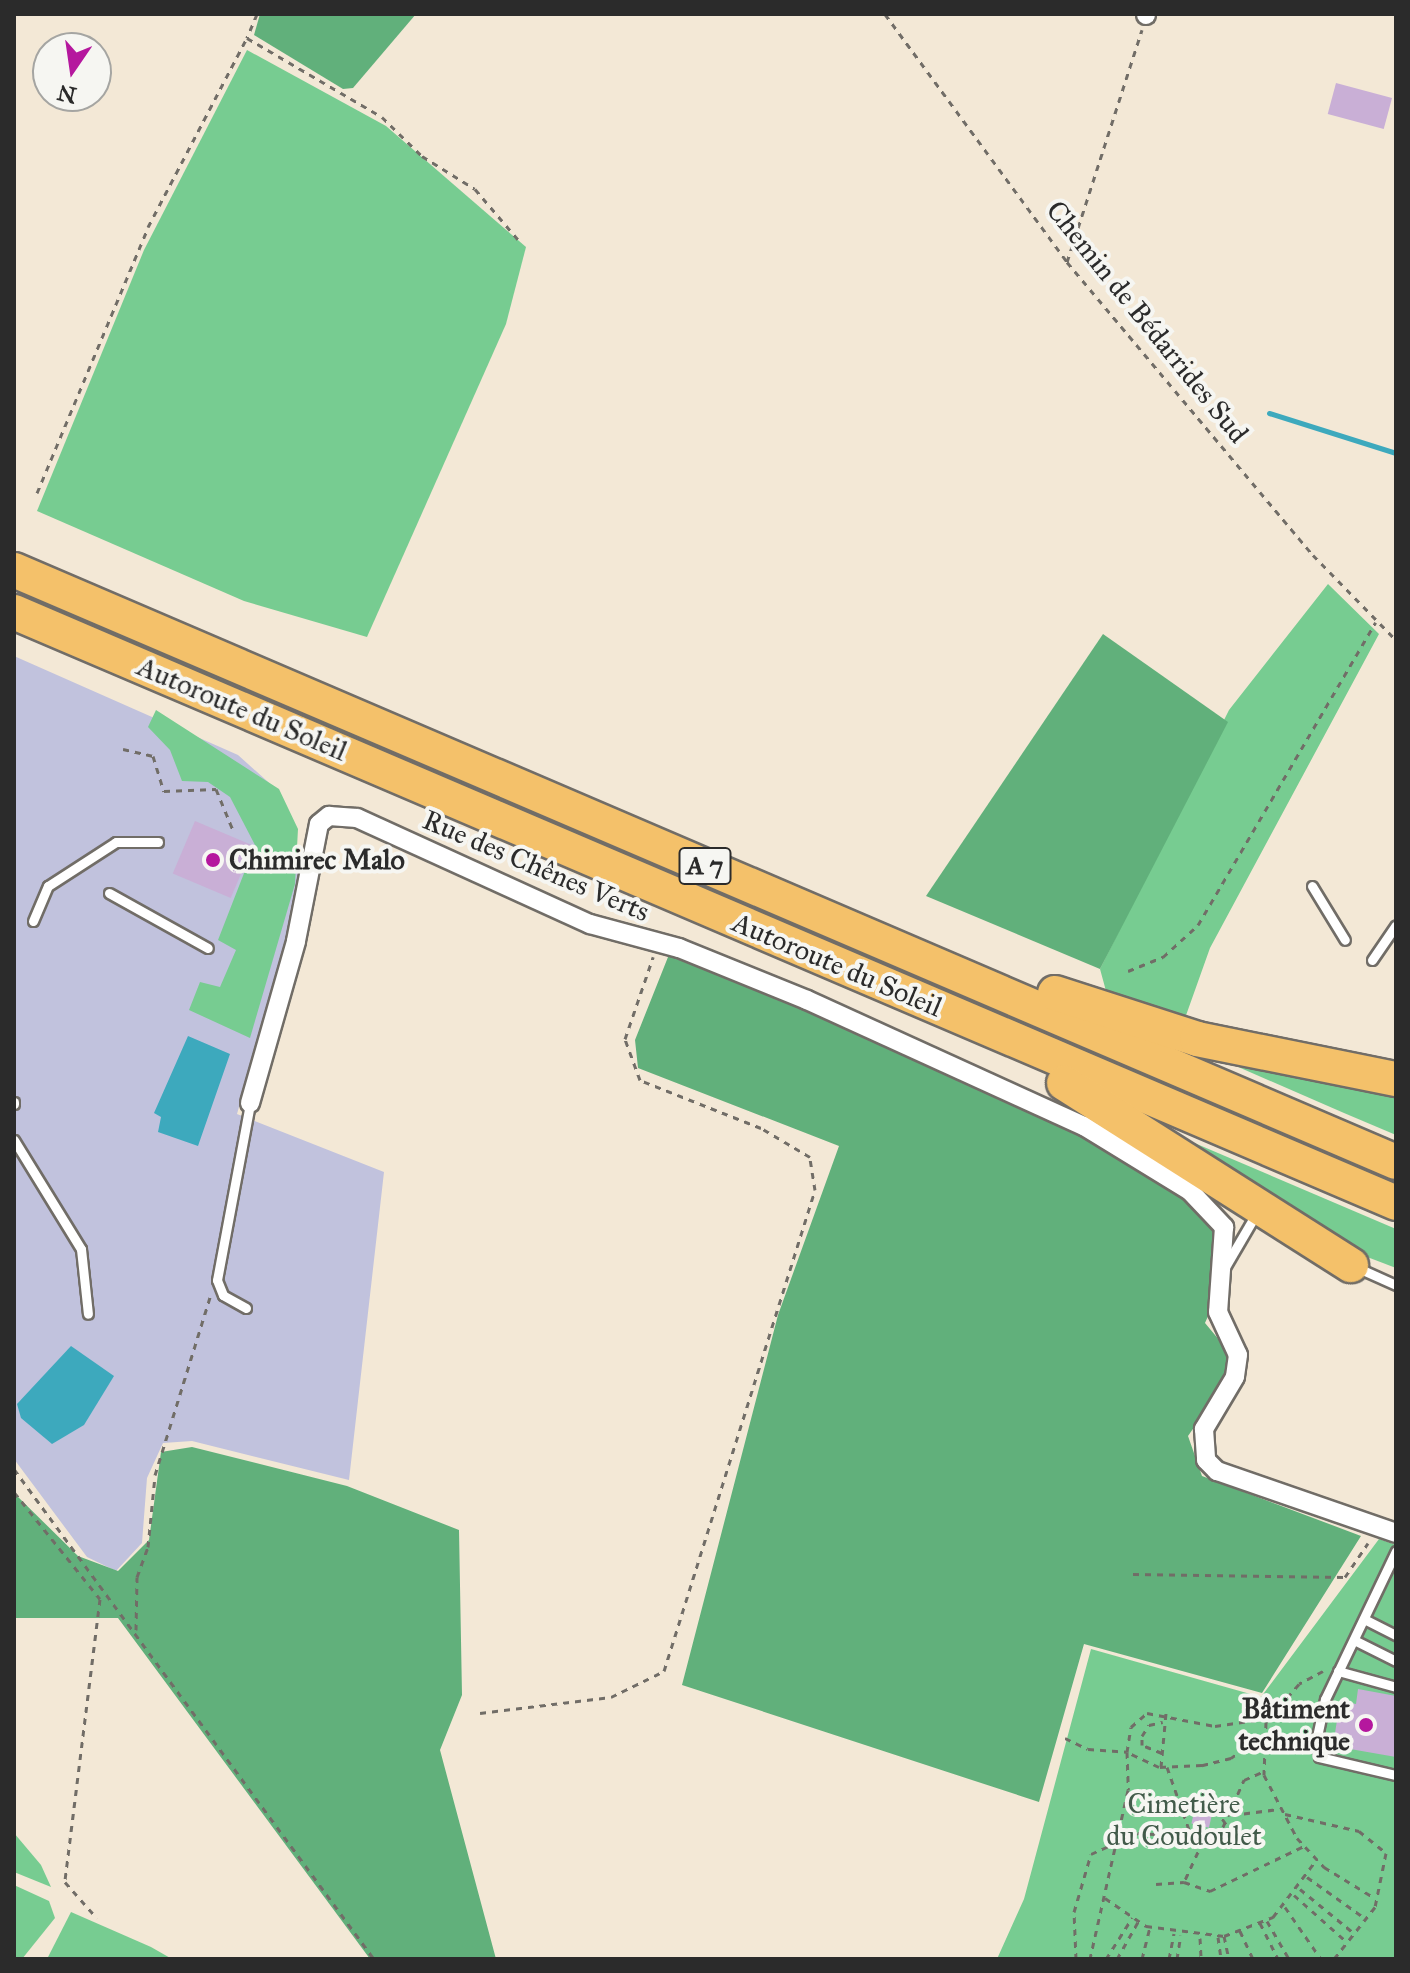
<!DOCTYPE html>
<meta charset="utf-8">
<style>
body{margin:0}
#map{position:relative;width:1410px;height:1973px;overflow:hidden;background:#f3e8d6;font-family:"IM FELL Great Primer",serif}
div>[style]{position:absolute}
.industrial>*{inset:0;background:#c1c2dd}
.green>*{inset:0;background:#77cc91}
.forest>*{inset:0;background:#61b07b}
.water>*{inset:0;background:#3da9bd}
.stream>*{height:5px;margin:-2.5px;padding:0 2.5px;transform-origin:2.5px;border-radius:2.5px;background:#3da9bd}
.building>*{inset:0;background:#c9afd6;transform-origin:0 0}
.path>*{height:3px;margin-top:-1.5px;transform-origin:0;background:repeating-linear-gradient(90deg,#716d67 0 6px,transparent 0 12px)}
.roads{filter:drop-shadow(2px 0 #716d67) drop-shadow(-2px 0 #716d67) drop-shadow(0 2px #716d67) drop-shadow(0 -2px #716d67)}
.service>*{height:9px;margin:-4.5px;padding:0 4.5px;transform-origin:4.5px;border-radius:4.5px;background:#fff}
.minor>*{height:18px;margin:-9px;padding:0 9px;transform-origin:9px;border-radius:9px;background:#fff}
.motorway>*{height:34px;margin:-17px;padding:0 17px;transform-origin:17px;border-radius:17px;background:#f4c16a}
.dots>*{width:22px;height:22px;translate:-50% -50%;box-sizing:border-box;border:4px solid #f6f6f2;border-radius:50%}
span{translate:-50% -50%;white-space:nowrap;text-align:center;line-height:1.15;-webkit-text-stroke:8px #f6f6f2;paint-order:stroke}
.shield-label span{padding:2px 6px;background:#f6f6f2;border:2px solid;border-radius:6px;-webkit-text-stroke-width:0}
.shield-label{font-size:26px;color:#2b2b2b;font-weight:700}
.street-label{font-size:28px;color:#2b2b2b}
.poi-label{font-size:28px;color:#2b2b2b;font-weight:700}
.left{translate:0 -50%;text-align:left}
.right{translate:-100% -50%;text-align:right}
.park-label{font-size:28px;color:#425b4a}
.frame{position:absolute;inset:0;border:16px solid #2b2b2b;pointer-events:none}
.north{position:absolute;left:32px;top:32px;width:80px;height:80px;box-sizing:border-box;background:#f6f6f2;border:2px solid #a5a5a2;border-radius:50%;rotate:193deg;font-size:22px;font-weight:700;line-height:32px;text-align:center;color:#2b2b2b}
.north::after{content:'';display:block;margin:auto;width:28px;height:36px;background:#b5179e;clip-path:polygon(50% 0,100% 100%,50% 72%,0 100%)}
</style>
<div id="map">
<div class="industrial">
<i style="clip-path:polygon(14px 656px,238px 755px,277px 790px,295px 830px,299px 890px,237px 1114px,384px 1172px,349px 1480px,192px 1441px,163px 1443px,147px 1478px,142px 1543px,116px 1571px,87px 1557px,14px 1459px)"></i>
</div>
<div class="green">
<i style="clip-path:polygon(247px 50px,386px 126px,526px 247px,506px 324px,367px 637px,244px 601px,37px 511px,144px 250px)"></i>
<i style="clip-path:polygon(1328px 584px,1379px 634px,1210px 948px,1184px 1021px,1106px 991px,1100px 969px,1229px 710px)"></i>
<i style="clip-path:polygon(156px 710px,279px 789px,298px 829px,295px 884px,250px 1038px,189px 1010px,200px 982px,220px 987px,236px 950px,218px 940px,255px 845px,230px 797px,208px 782px,182px 781px,170px 750px,148px 727px)"></i>
<i style="clip-path:polygon(1204px 1052px,1396px 1096px,1396px 1135px,1344px 1113px)"></i>
<i style="clip-path:polygon(1178px 1136px,1396px 1229px,1396px 1268px,1328px 1242px)"></i>
<i style="clip-path:polygon(1379px 1539px,1396px 1545px,1396px 1959px,997px 1959px,1024px 1899px,1091px 1649px,1261px 1697px)"></i>
<i style="clip-path:polygon(14px 1833px,41px 1865px,51px 1887px,14px 1872px)"></i>
<i style="clip-path:polygon(14px 1885px,49px 1901px,55px 1918px,22px 1959px,14px 1959px)"></i>
<i style="clip-path:polygon(71px 1912px,151px 1947px,172px 1959px,47px 1959px)"></i>
</div>
<div class="forest">
<i style="clip-path:polygon(260px 14px,416px 14px,353px 88px,343px 89px,254px 35px)"></i>
<i style="clip-path:polygon(1103px 634px,1228px 722px,1100px 969px,926px 896px)"></i>
<i style="clip-path:polygon(670px 952px,1083px 1130px,1228px 1223px,1229px 1269px,1205px 1323px,1225px 1347px,1231px 1374px,1188px 1436px,1202px 1476px,1361px 1536px,1262px 1693px,1084px 1644px,1039px 1802px,682px 1685px,778px 1315px,839px 1146px,638px 1068px,635px 1040px)"></i>
<i style="clip-path:polygon(192px 1447px,347px 1486px,459px 1530px,462px 1695px,440px 1750px,496px 1959px,370px 1959px,118px 1618px,14px 1618px,14px 1493px,78px 1556px,118px 1571px,149px 1540px,161px 1452px)"></i>
</div>
<div class="water">
<i style="clip-path:polygon(188px 1036px,230px 1054px,198px 1146px,158px 1132px,161px 1117px,154px 1113px)"></i>
<i style="clip-path:polygon(71px 1346px,114px 1376px,84px 1425px,52px 1444px,21px 1418px,17px 1404px)"></i>
</div>
<div class="stream">
<i style="left:1269px;top:413px;width:133px;rotate:17.5deg"></i>
</div>
<div class="building">
<i style="left:1336px;top:83px;width:58px;height:32px;rotate:15deg"></i>
<i style="left:195px;top:821px;width:63px;height:57px;rotate:23deg"></i>
<i style="clip-path:polygon(1358px 1689px,1396px 1696px,1396px 1757px,1333px 1746px,1340px 1701px,1356px 1704px)"></i>
<i style="left:1195px;top:1808px;width:18px;height:16px;rotate:13deg"></i>
</div>
<div class="path">
<i style="left:257px;top:14px;width:26px;rotate:113deg"></i>
<i style="left:247px;top:38px;width:156px;rotate:30.3deg"></i>
<i style="left:382px;top:117px;width:56px;rotate:44.3deg"></i>
<i style="left:422px;top:156px;width:62px;rotate:31.9deg"></i>
<i style="left:475px;top:189px;width:71px;rotate:49.6deg"></i>
<i style="left:885px;top:14px;width:308px;rotate:53.7deg"></i>
<i style="left:1067px;top:262px;width:383px;rotate:50deg"></i>
<i style="left:1313px;top:555px;width:119px;rotate:45.7deg"></i>
<i style="left:1067px;top:262px;width:244px;rotate:-72.1deg"></i>
<i style="left:37px;top:493px;width:288px;rotate:-67.3deg"></i>
<i style="left:148px;top:227px;width:213px;rotate:-62.4deg"></i>
<i style="left:123px;top:749px;width:31px;rotate:13deg"></i>
<i style="left:153px;top:756px;width:37px;rotate:73deg"></i>
<i style="left:164px;top:791px;width:52px;rotate:-2.2deg"></i>
<i style="left:216px;top:789px;width:44px;rotate:67.5deg"></i>
<i style="left:1128px;top:971px;width:38px;rotate:-22deg"></i>
<i style="left:1163px;top:957px;width:47px;rotate:-42.4deg"></i>
<i style="left:1198px;top:925px;width:351px;rotate:-59.6deg"></i>
<i style="left:14px;top:1469px;width:608px;rotate:53.7deg"></i>
<i style="left:14px;top:1492px;width:137px;rotate:51.2deg"></i>
<i style="left:100px;top:1599px;width:285px;rotate:97.1deg"></i>
<i style="left:65px;top:1882px;width:48px;rotate:48.4deg"></i>
<i style="left:1133px;top:1574px;width:212px;rotate:0.8deg"></i>
<i style="left:1345px;top:1577px;width:41px;rotate:-55.9deg"></i>
<i style="left:136px;top:1630px;width:53px;rotate:-88.9deg"></i>
<i style="left:137px;top:1577px;width:32px;rotate:-70deg"></i>
<i style="left:148px;top:1547px;width:72px;rotate:-84.4deg"></i>
<i style="left:155px;top:1475px;width:186px;rotate:-72.8deg"></i>
<i style="left:1323px;top:1671px;width:27px;rotate:152deg"></i>
<i style="left:1299px;top:1684px;width:50px;rotate:131deg"></i>
<i style="left:1266px;top:1722px;width:53px;rotate:92.2deg"></i>
<i style="left:1264px;top:1775px;width:71px;rotate:62.4deg"></i>
<i style="left:1297px;top:1838px;width:40px;rotate:47deg"></i>
<i style="left:1324px;top:1867px;width:57px;rotate:31.5deg"></i>
<i style="left:480px;top:1713px;width:132px;rotate:-7deg"></i>
<i style="left:611px;top:1697px;width:59px;rotate:-26.1deg"></i>
<i style="left:664px;top:1671px;width:504px;rotate:-72.57deg"></i>
<i style="left:815px;top:1190px;width:33px;rotate:-99deg"></i>
<i style="left:810px;top:1157px;width:57px;rotate:-149.4deg"></i>
<i style="left:761px;top:1128px;width:130px;rotate:-158.4deg"></i>
<i style="left:640px;top:1080px;width:44px;rotate:-110.1deg"></i>
<i style="left:625px;top:1039px;width:87px;rotate:-71.1deg"></i>
<i style="left:1264px;top:1734px;width:41px;rotate:144deg"></i>
<i style="left:1231px;top:1758px;width:30px;rotate:166deg"></i>
<i style="left:1202px;top:1765px;width:43px;rotate:177.3deg"></i>
<i style="left:1159px;top:1767px;width:35px;rotate:-155deg"></i>
<i style="left:1127px;top:1752px;width:25px;rotate:-81deg"></i>
<i style="left:1131px;top:1727px;width:21px;rotate:-41deg"></i>
<i style="left:1147px;top:1713px;width:69px;rotate:10.8deg"></i>
<i style="left:1215px;top:1726px;width:55px;rotate:-8.4deg"></i>
<i style="left:1065px;top:1738px;width:25px;rotate:26deg"></i>
<i style="left:1088px;top:1749px;width:39px;rotate:4deg"></i>
<i style="left:1127px;top:1752px;width:38px;rotate:88deg"></i>
<i style="left:1128px;top:1790px;width:173px;rotate:102.7deg"></i>
<i style="left:1162px;top:1753px;width:22px;rotate:-158deg"></i>
<i style="left:1142px;top:1745px;width:9px;rotate:-90deg"></i>
<i style="left:1142px;top:1736px;width:13px;rotate:-58deg"></i>
<i style="left:1149px;top:1725px;width:14px;rotate:-12deg"></i>
<i style="left:1161px;top:1767px;width:54px;rotate:-84.7deg"></i>
<i style="left:1167px;top:1767px;width:75px;rotate:70.6deg"></i>
<i style="left:1183px;top:1806px;width:27px;rotate:-15deg"></i>
<i style="left:1209px;top:1799px;width:32px;rotate:56deg"></i>
<i style="left:1285px;top:1814px;width:76px;rotate:12.9deg"></i>
<i style="left:1359px;top:1831px;width:35px;rotate:39deg"></i>
<i style="left:1386px;top:1853px;width:55px;rotate:101.5deg"></i>
<i style="left:1375px;top:1907px;width:66px;rotate:128.3deg"></i>
<i style="left:1232px;top:1815px;width:47px;rotate:-7.3deg"></i>
<i style="left:1203px;top:1841px;width:45px;rotate:114.9deg"></i>
<i style="left:1184px;top:1882px;width:28px;rotate:19deg"></i>
<i style="left:1210px;top:1891px;width:104px;rotate:-25.6deg"></i>
<i style="left:1307px;top:1877px;width:72px;rotate:35.4deg"></i>
<i style="left:1156px;top:1884px;width:28px;rotate:-4deg"></i>
<i style="left:1300px;top:1889px;width:71px;rotate:39.3deg"></i>
<i style="left:1294px;top:1895px;width:72px;rotate:41.6deg"></i>
<i style="left:1105px;top:1898px;width:50px;rotate:34.3deg"></i>
<i style="left:1146px;top:1926px;width:79px;rotate:7.3deg"></i>
<i style="left:1224px;top:1936px;width:53px;rotate:-21.2deg"></i>
<i style="left:1273px;top:1917px;width:73px;rotate:-52.8deg"></i>
<i style="left:1285px;top:1907px;width:63px;rotate:55.3deg"></i>
<i style="left:1267px;top:1921px;width:44px;rotate:59.9deg"></i>
<i style="left:1260px;top:1923px;width:40px;rotate:63.4deg"></i>
<i style="left:1240px;top:1931px;width:31px;rotate:65deg"></i>
<i style="left:1224px;top:1936px;width:24px;rotate:78deg"></i>
<i style="left:1218px;top:1937px;width:22px;rotate:82deg"></i>
<i style="left:1200px;top:1938px;width:21px;rotate:87deg"></i>
<i style="left:1076px;top:1959px;width:47px;rotate:-92.4deg"></i>
<i style="left:1074px;top:1912px;width:60px;rotate:-73.7deg"></i>
<i style="left:1091px;top:1854px;width:51px;rotate:-24.1deg"></i>
<i style="left:1138px;top:1833px;width:80px;rotate:3.6deg"></i>
<i style="left:1218px;top:1838px;width:64px;rotate:-65.9deg"></i>
<i style="left:1244px;top:1780px;width:22px;rotate:-24deg"></i>
<i style="left:1106px;top:1959px;width:49px;rotate:-57.6deg"></i>
<i style="left:1117px;top:1959px;width:43px;rotate:-60.4deg"></i>
<i style="left:1142px;top:1959px;width:32px;rotate:-76deg"></i>
<i style="left:1169px;top:1959px;width:26px;rotate:-79deg"></i>
<i style="left:1177px;top:1959px;width:24px;rotate:-81deg"></i>
</div>
<div class="roads">
<div class="service">
<i style="left:1312px;top:886px;width:63px;rotate:58.6deg"></i>
<i style="left:109px;top:893px;width:113px;rotate:29.1deg"></i>
<i style="left:33px;top:921px;width:38px;rotate:-67deg"></i>
<i style="left:48px;top:886px;width:81px;rotate:-32.9deg"></i>
<i style="left:116px;top:842px;width:42px"></i>
<i style="left:1372px;top:960px;width:42px;rotate:-55.6deg"></i>
<i style="left:14px;top:1104px;width:2px;rotate:-90deg"></i>
<i style="left:14px;top:1140px;width:128px;rotate:58.4deg"></i>
<i style="left:81px;top:1249px;width:65px;rotate:83.9deg"></i>
<i style="left:1225px;top:1267px;width:61px;rotate:-59.7deg"></i>
<i style="left:1358px;top:1268px;width:42px;rotate:24.1deg"></i>
<i style="left:246px;top:1308px;width:26px;rotate:-151deg"></i>
<i style="left:223px;top:1295px;width:16px;rotate:-112deg"></i>
<i style="left:217px;top:1280px;width:180px;rotate:-79.4deg"></i>
<i style="left:1396px;top:1551px;width:164px;rotate:115.6deg"></i>
<i style="left:1325px;top:1699px;width:40px;rotate:102deg"></i>
<i style="left:1317px;top:1738px;width:19px;rotate:84deg"></i>
<i style="left:1319px;top:1757px;width:79px;rotate:13.2deg"></i>
<i style="left:1364px;top:1619px;width:36px;rotate:27deg"></i>
<i style="left:1354px;top:1640px;width:47px;rotate:26.6deg"></i>
<i style="left:1338px;top:1671px;width:60px;rotate:15.4deg"></i>
</div>
<div class="minor">
<i style="left:1146px;top:15px;width:1px;rotate:-90deg"></i>
<i style="left:250px;top:1103px;width:168px;rotate:-74.1deg"></i>
<i style="left:296px;top:941px;width:119px;rotate:-78.9deg"></i>
<i style="left:319px;top:824px;width:13px;rotate:-39deg"></i>
<i style="left:329px;top:816px;width:28px;rotate:4deg"></i>
<i style="left:357px;top:818px;width:256px;rotate:24.5deg"></i>
<i style="left:590px;top:924px;width:92px;rotate:15.1deg"></i>
<i style="left:679px;top:948px;width:138px;rotate:22.1deg"></i>
<i style="left:807px;top:1000px;width:304px;rotate:24.5deg"></i>
<i style="left:1084px;top:1126px;width:124px;rotate:31.5deg"></i>
<i style="left:1190px;top:1191px;width:50px;rotate:46.6deg"></i>
<i style="left:1224px;top:1227px;width:85px;rotate:94deg"></i>
<i style="left:1218px;top:1312px;width:47px;rotate:65.1deg"></i>
<i style="left:1238px;top:1355px;width:22px;rotate:98deg"></i>
<i style="left:1235px;top:1377px;width:61px;rotate:120.8deg"></i>
<i style="left:1204px;top:1429px;width:31px;rotate:86deg"></i>
<i style="left:1206px;top:1460px;width:16px;rotate:45deg"></i>
<i style="left:1217px;top:1471px;width:189px;rotate:19.1deg"></i>
</div>
<div class="motorway">
<i style="left:14px;top:570px;width:1503px;rotate:23.19deg"></i>
<i style="left:14px;top:612px;width:1503px;rotate:23.15deg"></i>
<i style="left:1055px;top:993px;width:149px;rotate:17.9deg"></i>
<i style="left:1197px;top:1039px;width:203px;rotate:11.4deg"></i>
<i style="left:1064px;top:1083px;width:340px;rotate:32.4deg"></i>
</div>
</div>
<div class="dots">
<i style="left:213px;top:860px;background:#b5179e"></i>
<i style="left:1366px;top:1725px;background:#b5179e"></i>
</div>
<div class="shield-label">
<span style="left:705px;top:866px">A 7</span>
</div>
<div class="street-label">
<span style="left:1147px;top:322px;rotate:51deg">Chemin de Bédarrides Sud</span>
<span style="left:242px;top:709px;rotate:23deg">Autoroute du Soleil</span>
<span style="left:536px;top:866px;rotate:23deg">Rue des Chênes Verts</span>
<span style="left:837px;top:965px;rotate:23deg">Autoroute du Soleil</span>
</div>
<div class="poi-label">
<span class="left" style="left:229px;top:860px">Chimirec Malo</span>
<span class="right" style="left:1350px;top:1725px">Bâtiment<br>technique</span>
</div>
<div class="park-label">
<span style="left:1184px;top:1820px">Cimetière<br>du Coudoulet</span>
</div>
<div class="frame"></div>
<div class="north">N</div>
</div>
